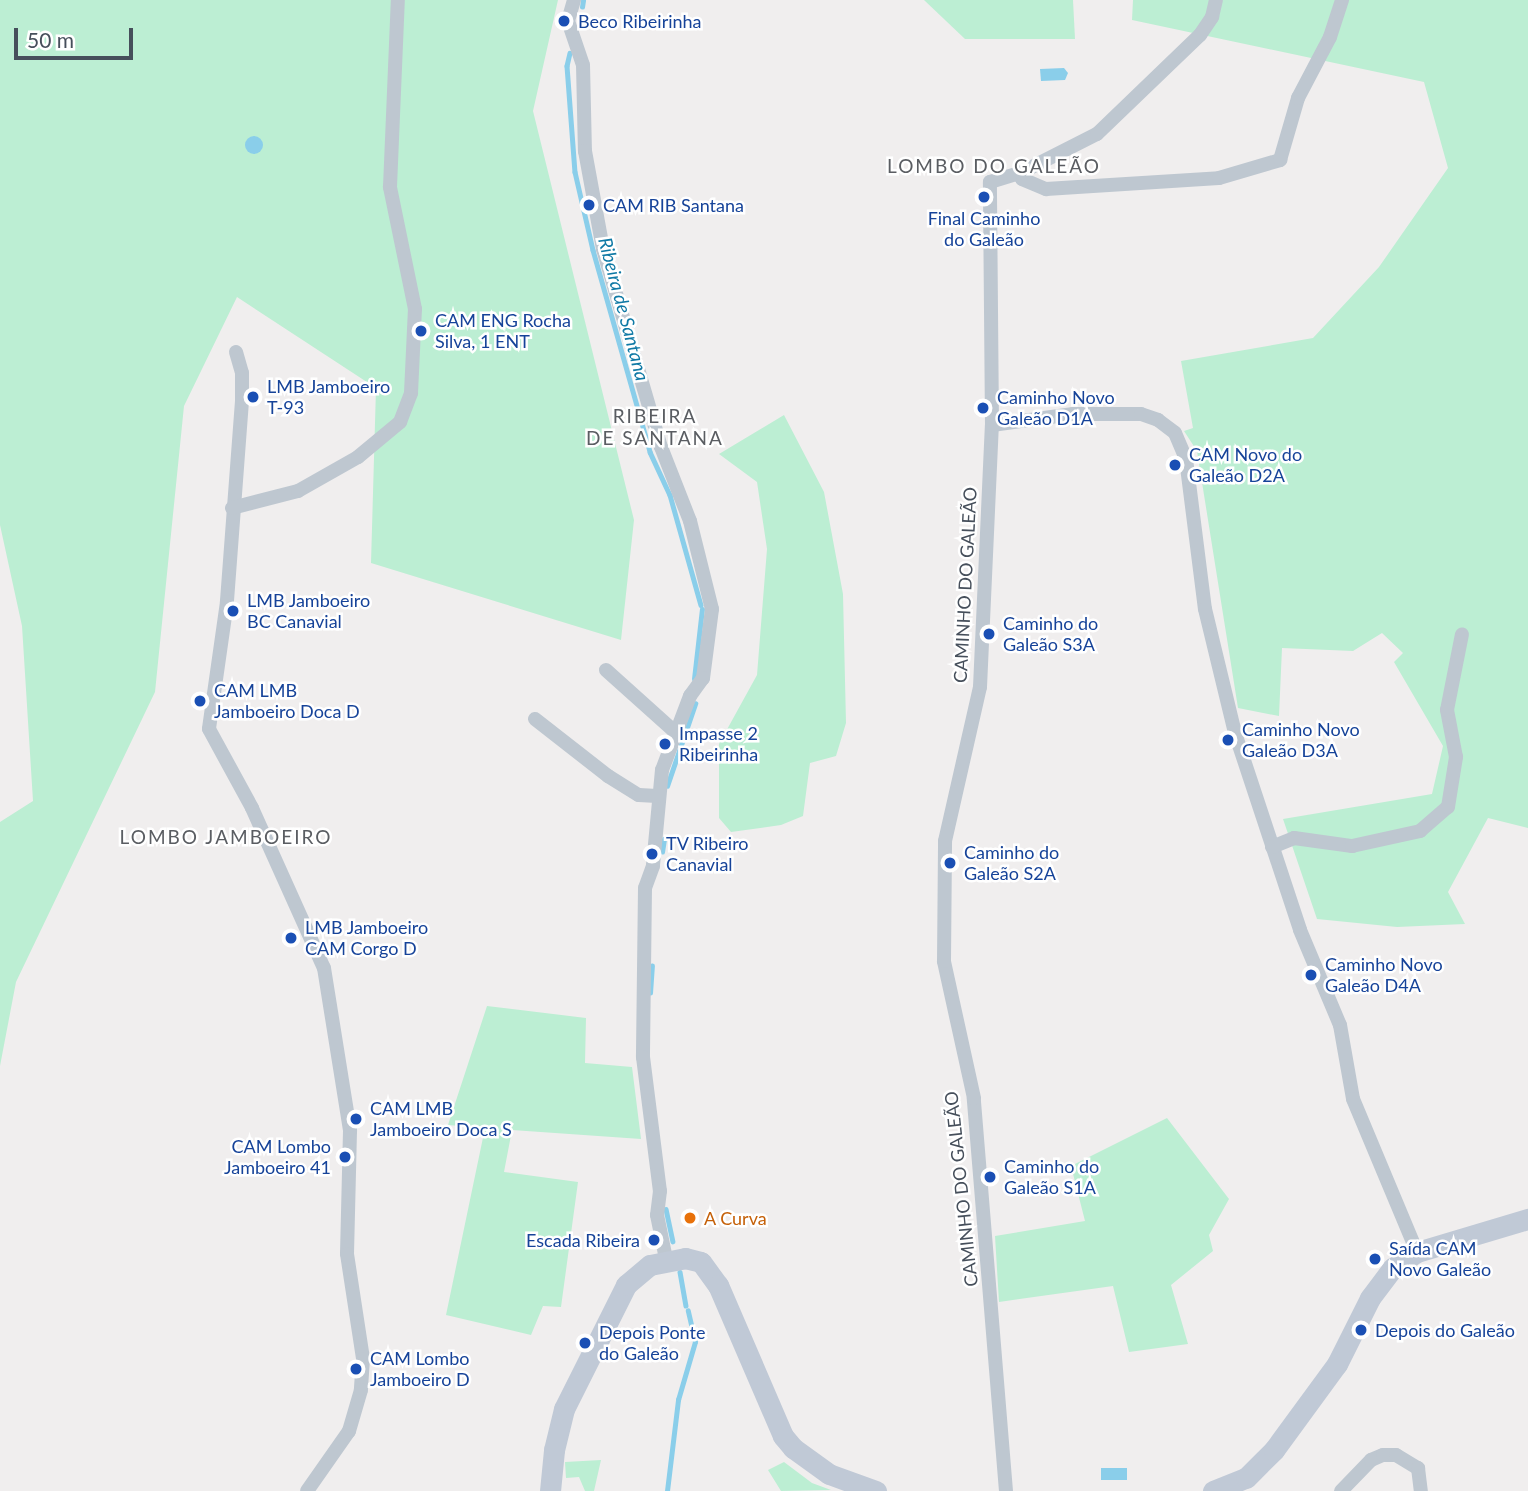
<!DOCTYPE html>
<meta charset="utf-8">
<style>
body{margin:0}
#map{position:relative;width:1528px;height:1491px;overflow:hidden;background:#f0eeee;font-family:Lato,sans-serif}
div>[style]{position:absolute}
.green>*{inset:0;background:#bceed3}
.water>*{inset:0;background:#8aceea;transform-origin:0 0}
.round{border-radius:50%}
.stream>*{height:4.5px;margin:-2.25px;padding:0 2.25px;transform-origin:2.25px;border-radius:2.25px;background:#8aceea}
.street>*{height:14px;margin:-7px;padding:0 7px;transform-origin:7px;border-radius:7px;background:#bec7d0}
.secondary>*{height:21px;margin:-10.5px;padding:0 10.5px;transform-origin:10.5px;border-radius:10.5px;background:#c0c9d6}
.dots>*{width:19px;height:19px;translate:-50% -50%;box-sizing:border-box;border:4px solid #fff;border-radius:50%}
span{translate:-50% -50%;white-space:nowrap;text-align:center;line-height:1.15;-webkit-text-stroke:5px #fff;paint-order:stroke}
.transit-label{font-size:18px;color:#164399}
.left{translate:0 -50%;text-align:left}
.right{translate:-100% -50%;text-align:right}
.street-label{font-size:18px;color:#464f5b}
.food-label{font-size:18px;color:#c56008}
.neighbourhood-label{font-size:19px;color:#5a5d62;letter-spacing:2px}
.water-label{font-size:19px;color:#0f79a5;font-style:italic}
.scale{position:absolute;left:14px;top:28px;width:119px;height:32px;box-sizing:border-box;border:4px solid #464f5b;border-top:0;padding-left:9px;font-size:21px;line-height:24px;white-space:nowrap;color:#464f5b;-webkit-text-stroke:5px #fff;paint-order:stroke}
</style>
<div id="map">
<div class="green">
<i style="clip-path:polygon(0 0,558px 0,533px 111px,634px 520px,621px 640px,371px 563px,376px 388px,237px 297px,184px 406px,155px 692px,16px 982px,0 1066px,0 822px,33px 801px,22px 626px,0 525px)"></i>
<i style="clip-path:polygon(924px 0,1073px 0,1075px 39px,965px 39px)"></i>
<i style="clip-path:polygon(1133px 0,1528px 0,1528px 828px,1488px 818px,1448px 892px,1465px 924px,1397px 927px,1317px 919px,1283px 819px,1432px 794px,1443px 746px,1394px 662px,1403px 653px,1382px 633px,1353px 651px,1282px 648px,1279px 716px,1238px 708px,1197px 451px,1184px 431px,1193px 428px,1181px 361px,1313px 338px,1379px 267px,1448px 168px,1424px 82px,1132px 20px)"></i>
<i style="clip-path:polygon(784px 415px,824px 492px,843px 594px,846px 723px,836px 756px,810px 763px,803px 816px,781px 825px,731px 832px,719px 818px,719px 744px,757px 675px,767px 549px,757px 482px,719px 454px)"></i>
<i style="clip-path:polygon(487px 1006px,586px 1018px,585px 1063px,632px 1067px,641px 1139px,512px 1130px,504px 1172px,578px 1182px,561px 1307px,543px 1306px,531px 1335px,446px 1315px,485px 1128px,448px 1125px)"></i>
<i style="clip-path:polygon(1167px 1118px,1229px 1199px,1209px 1235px,1213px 1251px,1171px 1285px,1188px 1344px,1129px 1352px,1113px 1286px,999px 1302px,995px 1236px,1085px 1221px,1071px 1166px)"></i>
<i style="clip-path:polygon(601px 1460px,594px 1491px,585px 1491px,579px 1477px,566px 1478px,565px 1462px)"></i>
<i style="clip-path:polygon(784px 1462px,812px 1483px,831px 1490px,781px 1491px,768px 1470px)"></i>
</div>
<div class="water">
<i style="clip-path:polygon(1064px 68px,1068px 73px,1065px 80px,1041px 81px,1040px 69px)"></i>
<i class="round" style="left:245px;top:136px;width:18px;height:18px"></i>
<i style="left:1127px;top:1468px;width:12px;height:26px;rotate:90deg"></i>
</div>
<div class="stream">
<i style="left:582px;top:7px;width:6px;rotate:-81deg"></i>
<i style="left:570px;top:53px;width:13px;rotate:103deg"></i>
<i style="left:567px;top:66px;width:106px;rotate:85.7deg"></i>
<i style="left:575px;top:172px;width:80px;rotate:77deg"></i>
<i style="left:593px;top:250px;width:210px;rotate:74.2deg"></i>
<i style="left:650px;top:452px;width:47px;rotate:65.1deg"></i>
<i style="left:670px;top:495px;width:114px;rotate:74.3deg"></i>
<i style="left:694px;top:679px;width:70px;rotate:-83.5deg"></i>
<i style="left:667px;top:786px;width:87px;rotate:-71.1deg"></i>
<i style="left:662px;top:852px;width:13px;rotate:-81deg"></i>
<i style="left:650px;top:993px;width:27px;rotate:-86deg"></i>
<i style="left:666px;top:1209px;width:33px;rotate:78deg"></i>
<i style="left:680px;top:1272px;width:34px;rotate:80deg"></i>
<i style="left:667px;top:1491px;width:92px;rotate:-83.1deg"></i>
<i style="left:678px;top:1400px;width:60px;rotate:-73.7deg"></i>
<i style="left:695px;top:1342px;width:32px;rotate:-103deg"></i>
</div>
<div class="street">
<i style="left:574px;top:0;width:22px;rotate:106deg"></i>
<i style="left:568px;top:21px;width:46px;rotate:71.2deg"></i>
<i style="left:583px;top:65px;width:86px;rotate:88.7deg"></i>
<i style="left:585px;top:151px;width:100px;rotate:79.6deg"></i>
<i style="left:603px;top:249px;width:206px;rotate:73.7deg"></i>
<i style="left:661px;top:447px;width:79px;rotate:68.6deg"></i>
<i style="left:690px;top:521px;width:91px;rotate:76deg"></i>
<i style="left:712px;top:609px;width:70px;rotate:97.4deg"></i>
<i style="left:703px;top:678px;width:22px;rotate:126deg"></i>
<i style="left:690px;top:696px;width:79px;rotate:110.7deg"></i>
<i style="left:662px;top:770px;width:96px;rotate:95.4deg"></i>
<i style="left:653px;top:866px;width:23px;rotate:110deg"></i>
<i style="left:645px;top:888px;width:169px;rotate:90.7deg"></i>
<i style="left:643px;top:1057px;width:135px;rotate:82.8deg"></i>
<i style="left:660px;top:1191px;width:24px;rotate:97deg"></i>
<i style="left:657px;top:1215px;width:45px;rotate:78.4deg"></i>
<i style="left:1020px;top:173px;width:6px;rotate:72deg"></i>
<i style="left:1022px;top:179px;width:26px;rotate:23deg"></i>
<i style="left:1046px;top:189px;width:173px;rotate:-3.6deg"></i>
<i style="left:1219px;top:178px;width:64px;rotate:-16.4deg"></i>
<i style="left:1280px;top:160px;width:65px;rotate:-73.8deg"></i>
<i style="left:1298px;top:98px;width:69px;rotate:-62.3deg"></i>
<i style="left:1330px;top:37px;width:39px;rotate:-72deg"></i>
<i style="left:236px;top:352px;width:22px;rotate:74deg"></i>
<i style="left:242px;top:373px;width:28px;rotate:90deg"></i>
<i style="left:242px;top:401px;width:202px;rotate:94.3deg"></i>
<i style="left:227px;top:602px;width:128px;rotate:98.1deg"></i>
<i style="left:209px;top:729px;width:90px;rotate:61.4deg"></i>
<i style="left:252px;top:808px;width:175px;rotate:65.8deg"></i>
<i style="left:324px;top:968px;width:165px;rotate:80.9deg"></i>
<i style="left:350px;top:1131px;width:123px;rotate:91.4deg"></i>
<i style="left:347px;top:1254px;width:106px;rotate:81.3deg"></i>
<i style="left:363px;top:1359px;width:31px;rotate:94deg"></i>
<i style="left:361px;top:1390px;width:43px;rotate:106.3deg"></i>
<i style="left:349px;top:1431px;width:73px;rotate:125deg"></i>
<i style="left:992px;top:425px;width:82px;rotate:-7.7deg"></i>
<i style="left:1073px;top:414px;width:68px"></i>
<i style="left:1141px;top:414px;width:18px;rotate:19deg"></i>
<i style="left:1158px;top:420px;width:21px;rotate:37deg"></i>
<i style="left:1175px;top:433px;width:28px;rotate:67deg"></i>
<i style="left:1186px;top:459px;width:151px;rotate:82.8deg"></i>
<i style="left:1205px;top:609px;width:128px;rotate:76.4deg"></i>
<i style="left:1235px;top:733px;width:207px;rotate:71.7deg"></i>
<i style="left:1300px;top:930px;width:103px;rotate:67.2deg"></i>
<i style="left:1340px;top:1025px;width:75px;rotate:80deg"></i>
<i style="left:1353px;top:1099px;width:166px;rotate:67.3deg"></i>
<i style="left:232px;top:508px;width:68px;rotate:-14.4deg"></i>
<i style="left:298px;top:491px;width:69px;rotate:-29.5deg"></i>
<i style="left:358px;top:457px;width:55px;rotate:-39.8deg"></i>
<i style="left:400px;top:422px;width:31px;rotate:-69deg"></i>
<i style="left:411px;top:393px;width:84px;rotate:-87.3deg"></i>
<i style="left:415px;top:309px;width:125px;rotate:-101.6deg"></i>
<i style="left:390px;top:187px;width:187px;rotate:-87.6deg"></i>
<i style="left:606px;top:670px;width:93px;rotate:41.9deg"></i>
<i style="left:535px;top:719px;width:93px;rotate:38deg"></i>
<i style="left:608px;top:776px;width:36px;rotate:32deg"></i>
<i style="left:639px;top:795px;width:18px;rotate:3deg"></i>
<i style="left:1272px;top:847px;width:24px;rotate:-22deg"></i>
<i style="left:1294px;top:838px;width:59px;rotate:7.9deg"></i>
<i style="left:1352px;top:846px;width:70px;rotate:-12.4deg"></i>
<i style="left:1420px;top:831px;width:37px;rotate:-41deg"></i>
<i style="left:1448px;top:807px;width:51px;rotate:-80.9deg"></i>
<i style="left:1456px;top:757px;width:48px;rotate:-100.8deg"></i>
<i style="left:1447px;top:710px;width:77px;rotate:-78.8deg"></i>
<i style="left:1006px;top:1491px;width:394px;rotate:-94.7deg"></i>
<i style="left:974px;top:1098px;width:140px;rotate:-102.4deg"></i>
<i style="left:944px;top:961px;width:120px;rotate:-89.5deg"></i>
<i style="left:945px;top:841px;width:158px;rotate:-77.2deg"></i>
<i style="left:980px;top:687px;width:262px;rotate:-87.4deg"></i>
<i style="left:992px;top:425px;width:243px;rotate:-90.5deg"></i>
<i style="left:990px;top:182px;width:31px;rotate:-17deg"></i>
<i style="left:1020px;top:173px;width:86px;rotate:-26.9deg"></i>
<i style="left:1097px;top:134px;width:143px;rotate:-43.9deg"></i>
<i style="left:1200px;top:35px;width:22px;rotate:-56deg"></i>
<i style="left:1212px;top:17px;width:17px;rotate:-77deg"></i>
<i style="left:1341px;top:1491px;width:43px;rotate:-45.9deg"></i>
<i style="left:1371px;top:1460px;width:13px;rotate:-23deg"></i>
<i style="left:1383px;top:1455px;width:13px"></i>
<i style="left:1396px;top:1455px;width:26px;rotate:31deg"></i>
<i style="left:1418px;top:1468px;width:23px;rotate:83deg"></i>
</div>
<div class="secondary">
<i style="left:550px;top:1491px;width:41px;rotate:-84.4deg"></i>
<i style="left:554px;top:1450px;width:42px;rotate:-76.3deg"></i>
<i style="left:564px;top:1409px;width:139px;rotate:-63.4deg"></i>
<i style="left:626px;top:1285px;width:31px;rotate:-40deg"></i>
<i style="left:650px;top:1265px;width:36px;rotate:-11deg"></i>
<i style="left:685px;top:1258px;width:16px;rotate:14deg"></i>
<i style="left:701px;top:1262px;width:29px;rotate:54deg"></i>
<i style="left:718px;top:1285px;width:164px;rotate:66.7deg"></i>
<i style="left:783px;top:1436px;width:16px;rotate:50deg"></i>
<i style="left:793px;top:1448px;width:44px;rotate:35.8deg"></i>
<i style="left:829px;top:1474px;width:50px;rotate:19.9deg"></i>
<i style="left:1213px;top:1491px;width:35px;rotate:-22deg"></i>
<i style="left:1246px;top:1478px;width:40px;rotate:-45deg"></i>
<i style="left:1274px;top:1450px;width:107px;rotate:-53.8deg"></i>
<i style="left:1337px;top:1364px;width:74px;rotate:-63.4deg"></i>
<i style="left:1370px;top:1298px;width:38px;rotate:-53deg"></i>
<i style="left:1393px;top:1268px;width:29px;rotate:-34deg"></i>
<i style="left:1417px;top:1252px;width:116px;rotate:-16.6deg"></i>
</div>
<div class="dots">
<i style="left:564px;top:21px;background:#1a4fb4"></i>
<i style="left:984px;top:197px;background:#1a4fb4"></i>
<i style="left:589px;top:205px;background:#1a4fb4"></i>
<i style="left:421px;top:331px;background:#1a4fb4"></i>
<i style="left:253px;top:397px;background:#1a4fb4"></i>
<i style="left:983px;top:408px;background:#1a4fb4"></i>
<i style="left:1175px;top:465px;background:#1a4fb4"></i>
<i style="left:233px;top:611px;background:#1a4fb4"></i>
<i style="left:989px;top:634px;background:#1a4fb4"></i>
<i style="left:200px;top:701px;background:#1a4fb4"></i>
<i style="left:1228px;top:740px;background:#1a4fb4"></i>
<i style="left:665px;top:744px;background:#1a4fb4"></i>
<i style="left:652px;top:854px;background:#1a4fb4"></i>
<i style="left:950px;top:863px;background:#1a4fb4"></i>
<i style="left:291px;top:938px;background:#1a4fb4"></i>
<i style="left:1311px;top:975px;background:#1a4fb4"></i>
<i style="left:356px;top:1119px;background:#1a4fb4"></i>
<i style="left:345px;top:1157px;background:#1a4fb4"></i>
<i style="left:990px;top:1177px;background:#1a4fb4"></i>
<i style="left:690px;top:1218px;background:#e8710a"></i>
<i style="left:654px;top:1240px;background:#1a4fb4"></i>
<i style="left:1375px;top:1259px;background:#1a4fb4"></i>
<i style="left:1361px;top:1330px;background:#1a4fb4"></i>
<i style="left:585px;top:1343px;background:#1a4fb4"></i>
<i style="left:356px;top:1369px;background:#1a4fb4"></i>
</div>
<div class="transit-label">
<span class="left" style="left:578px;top:21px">Beco Ribeirinha</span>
<span class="left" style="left:603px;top:205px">CAM RIB Santana</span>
<span style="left:984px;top:229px">Final Caminho<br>do Galeão</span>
<span class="left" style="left:435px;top:331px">CAM ENG Rocha<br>Silva, 1 ENT</span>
<span class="left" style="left:267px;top:397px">LMB Jamboeiro<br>T-93</span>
<span class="left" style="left:997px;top:408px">Caminho Novo<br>Galeão D1A</span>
<span class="left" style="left:1189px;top:465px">CAM Novo do<br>Galeão D2A</span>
<span class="left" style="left:247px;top:611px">LMB Jamboeiro<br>BC Canavial</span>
<span class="left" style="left:1003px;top:634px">Caminho do<br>Galeão S3A</span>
<span class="left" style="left:214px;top:701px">CAM LMB<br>Jamboeiro Doca D</span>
<span class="left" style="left:1242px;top:740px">Caminho Novo<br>Galeão D3A</span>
<span class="left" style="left:679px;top:744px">Impasse 2<br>Ribeirinha</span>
<span class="left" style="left:666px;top:854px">TV Ribeiro<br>Canavial</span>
<span class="left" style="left:964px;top:863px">Caminho do<br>Galeão S2A</span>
<span class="left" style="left:305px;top:938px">LMB Jamboeiro<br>CAM Corgo D</span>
<span class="left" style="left:1325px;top:975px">Caminho Novo<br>Galeão D4A</span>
<span class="left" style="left:370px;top:1119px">CAM LMB<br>Jamboeiro Doca S</span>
<span class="right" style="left:331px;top:1157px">CAM Lombo<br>Jamboeiro 41</span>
<span class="left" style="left:1004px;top:1177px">Caminho do<br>Galeão S1A</span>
<span class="right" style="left:640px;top:1240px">Escada Ribeira</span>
<span class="left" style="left:1389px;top:1259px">Saída CAM<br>Novo Galeão</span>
<span class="left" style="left:1375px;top:1330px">Depois do Galeão</span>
<span class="left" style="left:599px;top:1343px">Depois Ponte<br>do Galeão</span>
<span class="left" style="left:370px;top:1369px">CAM Lombo<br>Jamboeiro D</span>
</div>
<div class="street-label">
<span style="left:965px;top:585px;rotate:-87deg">CAMINHO DO GALEÃO</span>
<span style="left:961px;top:1189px;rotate:-96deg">CAMINHO DO GALEÃO</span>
</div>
<div class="food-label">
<span class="left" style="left:704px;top:1218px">A Curva</span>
</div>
<div class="neighbourhood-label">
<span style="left:994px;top:166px">LOMBO DO GALEÃO</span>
<span style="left:655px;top:427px">RIBEIRA<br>DE SANTANA</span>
<span style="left:226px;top:837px">LOMBO JAMBOEIRO</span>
</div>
<div class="water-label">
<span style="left:624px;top:309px;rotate:75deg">Ribeira de Santana</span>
</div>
<div class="scale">50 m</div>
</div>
